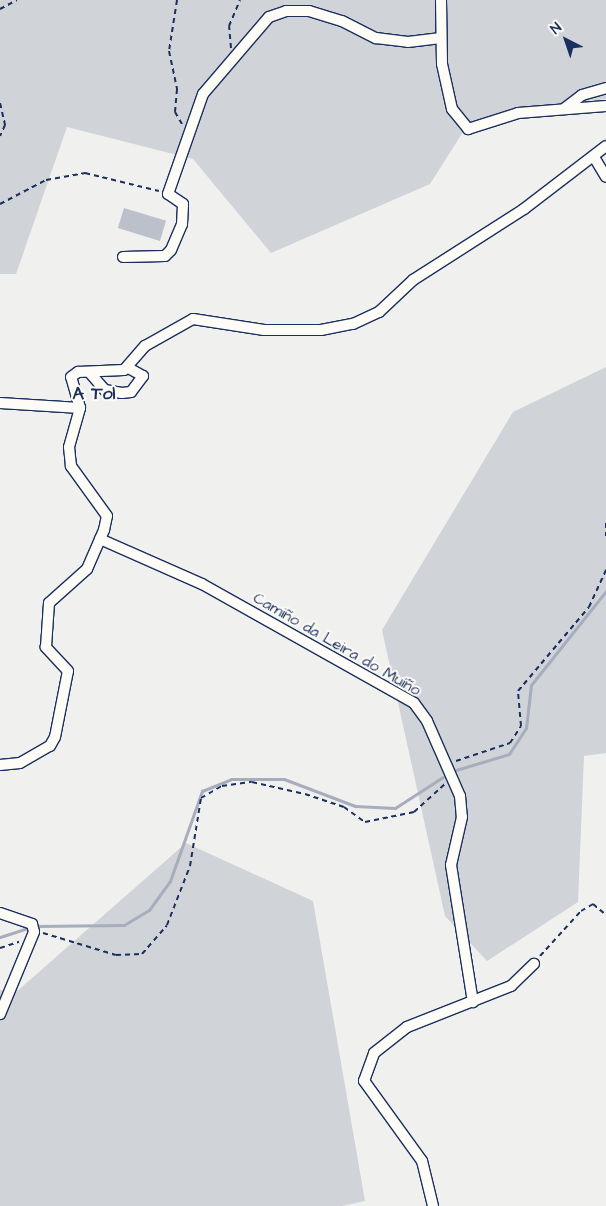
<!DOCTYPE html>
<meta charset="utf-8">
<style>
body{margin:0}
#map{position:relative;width:606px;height:1206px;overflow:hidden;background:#f0f0ee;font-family:"Architects Daughter",sans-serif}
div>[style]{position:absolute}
.green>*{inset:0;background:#d0d3d8}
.stream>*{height:3px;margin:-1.5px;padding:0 1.5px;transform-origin:1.5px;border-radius:1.5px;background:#a7adbd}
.building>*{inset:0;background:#bbc0ca;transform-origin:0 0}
.path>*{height:2px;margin-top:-1px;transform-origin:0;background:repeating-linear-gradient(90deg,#1b2f5e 0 5px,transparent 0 9px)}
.roads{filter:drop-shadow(1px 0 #1b2f5e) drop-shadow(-1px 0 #1b2f5e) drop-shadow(0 1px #1b2f5e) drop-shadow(0 -1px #1b2f5e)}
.minor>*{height:10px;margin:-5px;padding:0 5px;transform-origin:5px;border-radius:5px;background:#fdfcf7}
span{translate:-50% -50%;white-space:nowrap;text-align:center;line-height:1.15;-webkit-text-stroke:4px #fdfcf7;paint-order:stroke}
.street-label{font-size:16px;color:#1b2f5e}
.neighbourhood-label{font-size:18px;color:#1b2f5e;font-weight:700}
.north{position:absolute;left:541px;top:15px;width:50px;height:50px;-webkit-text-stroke:4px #fdfcf7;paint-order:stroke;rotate:319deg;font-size:14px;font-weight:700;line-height:20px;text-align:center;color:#1b2f5e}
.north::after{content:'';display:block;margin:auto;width:18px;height:22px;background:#1b2f5e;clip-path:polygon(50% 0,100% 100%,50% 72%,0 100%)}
</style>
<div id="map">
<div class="green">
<i style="clip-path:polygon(0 0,606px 0,606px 99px,515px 108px,468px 124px,430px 184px,271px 253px,193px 159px,67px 127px,16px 274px,0 274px)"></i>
<i style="clip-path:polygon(606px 367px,606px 753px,584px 756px,578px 902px,487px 961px,445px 916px,382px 630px,513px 412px)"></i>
<i style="clip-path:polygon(186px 843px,313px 901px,365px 1201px,342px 1206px,0 1206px,0 990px,15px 993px)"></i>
</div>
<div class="stream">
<i style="left:456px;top:770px;width:55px;rotate:-16.8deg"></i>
<i style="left:509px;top:754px;width:31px;rotate:-57deg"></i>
<i style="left:526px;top:728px;width:43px;rotate:-83.4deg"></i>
<i style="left:531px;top:685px;width:120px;rotate:-51.4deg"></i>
<i style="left:36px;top:926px;width:88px;rotate:-0.7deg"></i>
<i style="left:124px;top:925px;width:29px;rotate:-31deg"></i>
<i style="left:149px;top:910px;width:36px;rotate:-54deg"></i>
<i style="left:170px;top:881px;width:96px;rotate:-70.4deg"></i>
<i style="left:202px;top:791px;width:31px;rotate:-22deg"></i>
<i style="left:231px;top:779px;width:53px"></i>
<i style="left:284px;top:779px;width:76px;rotate:20.8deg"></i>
<i style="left:355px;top:806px;width:40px;rotate:2.9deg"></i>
<i style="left:395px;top:808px;width:57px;rotate:-32.9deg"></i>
<i style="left:0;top:937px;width:32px;rotate:-18deg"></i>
</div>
<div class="building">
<i style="left:124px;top:208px;width:44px;height:21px;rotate:17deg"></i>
</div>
<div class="path">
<i style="left:177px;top:0;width:52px;rotate:98.9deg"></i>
<i style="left:169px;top:51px;width:39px;rotate:78deg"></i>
<i style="left:177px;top:89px;width:23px;rotate:95deg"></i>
<i style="left:175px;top:112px;width:14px;rotate:60deg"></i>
<i style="left:0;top:9px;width:19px;rotate:-28deg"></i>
<i style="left:231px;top:48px;width:22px;rotate:-95deg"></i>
<i style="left:229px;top:26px;width:28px;rotate:-67deg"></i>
<i style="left:0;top:103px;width:23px;rotate:77deg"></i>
<i style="left:5px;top:125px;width:12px;rotate:114deg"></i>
<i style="left:0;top:204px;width:52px;rotate:-27.6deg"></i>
<i style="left:46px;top:180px;width:40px;rotate:-10deg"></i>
<i style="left:85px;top:173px;width:76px;rotate:13.7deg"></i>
<i style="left:606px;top:523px;width:13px;rotate:90deg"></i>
<i style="left:456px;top:761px;width:57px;rotate:-18.4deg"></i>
<i style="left:510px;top:743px;width:20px;rotate:-57deg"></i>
<i style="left:521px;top:726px;width:35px;rotate:-95deg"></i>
<i style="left:518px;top:691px;width:110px;rotate:-49.8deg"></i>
<i style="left:589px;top:607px;width:41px;rotate:-65.3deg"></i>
<i style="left:43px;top:933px;width:76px;rotate:16.8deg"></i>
<i style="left:116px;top:955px;width:26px;rotate:-2deg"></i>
<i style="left:142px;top:954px;width:38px;rotate:-49deg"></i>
<i style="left:167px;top:925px;width:63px;rotate:-68.7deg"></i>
<i style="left:190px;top:866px;width:69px;rotate:-80.8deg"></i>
<i style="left:201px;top:798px;width:24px;rotate:-30deg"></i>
<i style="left:222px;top:786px;width:30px;rotate:-8deg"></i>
<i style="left:252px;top:782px;width:54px;rotate:12.8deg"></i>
<i style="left:305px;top:794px;width:41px;rotate:18.4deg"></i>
<i style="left:344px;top:807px;width:26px;rotate:36deg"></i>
<i style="left:365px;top:822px;width:50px;rotate:-11.5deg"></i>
<i style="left:414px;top:812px;width:42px;rotate:-42.1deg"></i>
<i style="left:0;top:948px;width:20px;rotate:-18deg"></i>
<i style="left:540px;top:956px;width:61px;rotate:-47.7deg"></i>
<i style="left:581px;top:911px;width:14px;rotate:-30deg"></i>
<i style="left:593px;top:904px;width:17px;rotate:40deg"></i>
</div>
<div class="roads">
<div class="minor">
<i style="left:441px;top:0;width:64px;rotate:89.1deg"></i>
<i style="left:442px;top:64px;width:46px;rotate:77.5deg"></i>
<i style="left:452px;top:109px;width:26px;rotate:51deg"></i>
<i style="left:468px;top:129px;width:52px;rotate:-17.7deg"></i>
<i style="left:518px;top:113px;width:88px;rotate:-4.5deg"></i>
<i style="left:565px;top:108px;width:21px;rotate:-37deg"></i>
<i style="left:582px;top:95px;width:25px;rotate:-16deg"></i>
<i style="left:594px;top:157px;width:23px;rotate:59deg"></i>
<i style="left:123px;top:257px;width:42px;rotate:-1.4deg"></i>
<i style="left:165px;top:256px;width:8px;rotate:-45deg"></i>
<i style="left:171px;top:250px;width:28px;rotate:-67deg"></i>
<i style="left:182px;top:224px;width:20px;rotate:-87deg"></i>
<i style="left:183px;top:204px;width:18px;rotate:-146deg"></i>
<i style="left:168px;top:194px;width:106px;rotate:-70.7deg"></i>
<i style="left:203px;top:94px;width:101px;rotate:-49.4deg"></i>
<i style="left:269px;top:17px;width:18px;rotate:-19deg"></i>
<i style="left:286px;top:11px;width:23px"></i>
<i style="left:309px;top:11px;width:34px;rotate:17deg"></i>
<i style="left:342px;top:21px;width:38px;rotate:27deg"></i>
<i style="left:376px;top:38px;width:32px;rotate:7deg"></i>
<i style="left:408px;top:42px;width:31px;rotate:-7deg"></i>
<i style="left:90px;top:373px;width:23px;rotate:49deg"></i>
<i style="left:105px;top:390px;width:17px;rotate:10deg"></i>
<i style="left:122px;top:393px;width:9px;rotate:-6deg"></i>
<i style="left:131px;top:392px;width:20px;rotate:-53deg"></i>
<i style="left:143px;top:376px;width:18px;rotate:-151deg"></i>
<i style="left:0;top:403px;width:80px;rotate:3.6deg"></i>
<i style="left:100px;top:539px;width:111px;rotate:23.8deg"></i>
<i style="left:202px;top:584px;width:243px;rotate:29.3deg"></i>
<i style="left:414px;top:703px;width:22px;rotate:54deg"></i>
<i style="left:427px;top:721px;width:82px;rotate:66.3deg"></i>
<i style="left:460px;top:796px;width:21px;rotate:85deg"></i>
<i style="left:462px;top:817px;width:49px;rotate:102.9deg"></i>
<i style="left:451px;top:865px;width:139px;rotate:80.9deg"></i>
<i style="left:0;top:765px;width:20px;rotate:-6deg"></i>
<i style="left:20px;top:763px;width:34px;rotate:-30deg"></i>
<i style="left:50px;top:746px;width:10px;rotate:-61deg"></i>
<i style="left:55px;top:737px;width:67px;rotate:-78.9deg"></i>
<i style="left:68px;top:671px;width:33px;rotate:-133deg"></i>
<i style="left:46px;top:647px;width:44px;rotate:-86.1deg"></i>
<i style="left:49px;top:603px;width:51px;rotate:-41.8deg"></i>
<i style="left:87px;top:569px;width:43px;rotate:-66.4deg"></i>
<i style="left:104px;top:530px;width:14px;rotate:-78deg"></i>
<i style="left:107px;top:516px;width:62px;rotate:-125.8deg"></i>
<i style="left:71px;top:466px;width:19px;rotate:-96deg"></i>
<i style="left:69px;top:447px;width:41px;rotate:-74.2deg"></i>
<i style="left:80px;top:408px;width:32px;rotate:-106deg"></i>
<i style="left:71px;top:377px;width:9px;rotate:-36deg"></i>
<i style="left:78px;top:372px;width:46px;rotate:-2.5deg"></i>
<i style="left:124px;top:370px;width:32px;rotate:-49deg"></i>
<i style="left:145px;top:346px;width:55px;rotate:-29.4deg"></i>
<i style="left:193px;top:319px;width:72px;rotate:8.8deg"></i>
<i style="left:264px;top:330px;width:57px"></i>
<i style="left:321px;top:330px;width:33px;rotate:-11deg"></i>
<i style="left:353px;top:324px;width:29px;rotate:-25deg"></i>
<i style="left:379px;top:312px;width:47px;rotate:-43.3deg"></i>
<i style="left:413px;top:280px;width:132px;rotate:-32.6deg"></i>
<i style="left:524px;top:209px;width:103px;rotate:-37.5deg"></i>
<i style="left:0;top:913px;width:34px;rotate:19deg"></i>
<i style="left:32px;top:924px;width:8px;rotate:76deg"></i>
<i style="left:34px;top:932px;width:89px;rotate:112.5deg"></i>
<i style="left:433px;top:1206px;width:46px;rotate:-103.7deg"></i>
<i style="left:422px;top:1161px;width:99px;rotate:-125.9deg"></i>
<i style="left:364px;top:1081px;width:30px;rotate:-70deg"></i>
<i style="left:374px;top:1053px;width:42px;rotate:-38.2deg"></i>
<i style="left:407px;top:1027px;width:112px;rotate:-21.5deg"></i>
<i style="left:511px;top:986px;width:32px;rotate:-44deg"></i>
</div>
</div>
<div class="street-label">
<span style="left:337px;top:644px;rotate:30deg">Camiño da Leira do Muíño</span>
</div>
<div class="neighbourhood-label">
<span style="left:94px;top:394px">A Tol</span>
</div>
<div class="north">N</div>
</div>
